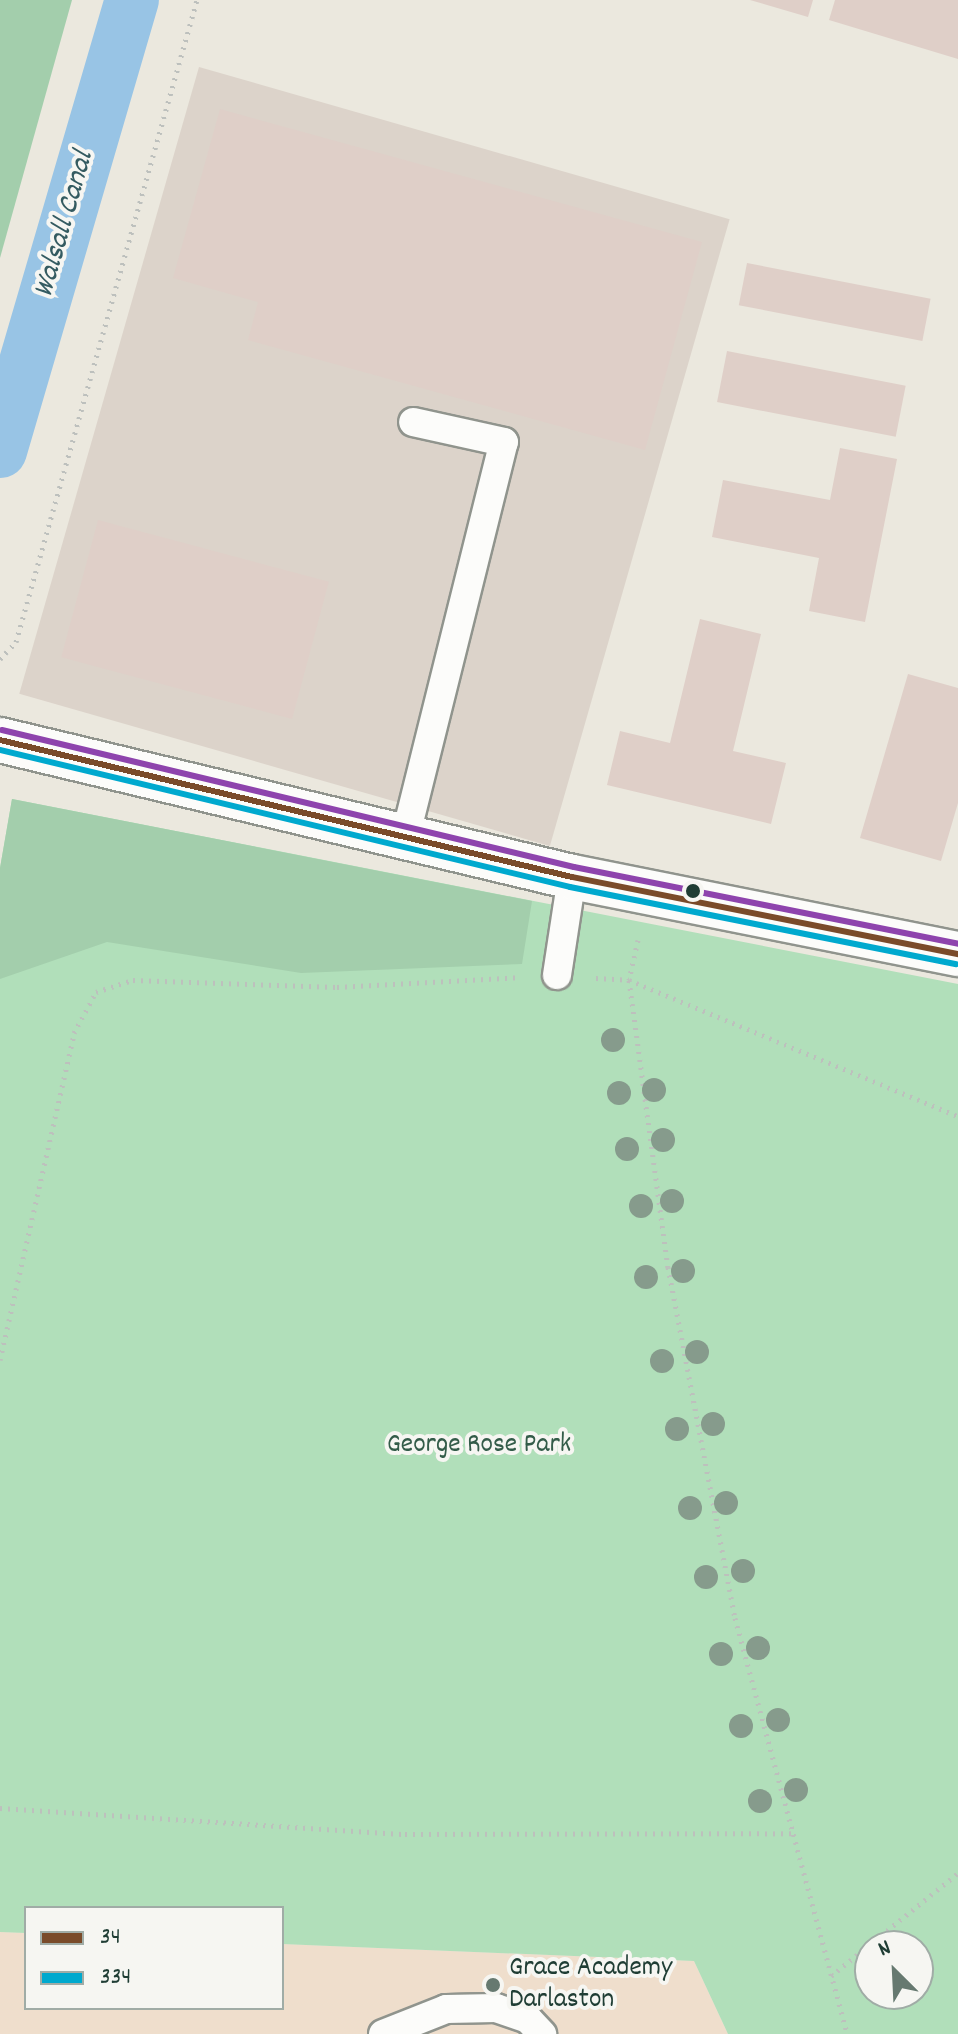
<!DOCTYPE html>
<style>
body{margin:0}
#map{position:relative;width:958px;height:2034px;overflow:hidden;background:#ebe8de;font-family:Dekko,sans-serif}
div>[style]{position:absolute}
.built>*{inset:0;background:#efdecc}
.industrial>*{inset:0;background:#dcd3ca;transform-origin:0 0}
.green>*{inset:0;background:#b1dfba}
.forest>*{inset:0;background:#a3ceac}
.canal>*{height:54px;margin:-27px;padding:0 27px;transform-origin:27px;border-radius:27px;background:#98c4e5}
.building>*{inset:0;background:#dfcfc8;transform-origin:0 0}
.path>*{height:5px;margin-top:-2.5px;transform-origin:0;background:repeating-linear-gradient(90deg,#bdc0bd 0 2px,transparent 0 8px)}
.roads{filter:drop-shadow(2px 0 #90948d) drop-shadow(-2px 0 #90948d) drop-shadow(0 2px #90948d) drop-shadow(0 -2px #90948d)}
.lane>*{height:28px;margin:-14px;padding:0 14px;transform-origin:14px;border-radius:14px;background:#fcfcfa}
.secondary>*{height:44px;margin:-22px;padding:0 22px;transform-origin:22px;border-radius:22px;background:#fcfcfa}
.bus-1>*{height:6px;margin:-3px;padding:0 3px;transform-origin:3px;border-radius:3px;background:#7a4b2a}
.bus-2>*{height:6px;margin:-3px;padding:0 3px;transform-origin:3px;border-radius:3px;background:#00a9ce}
.bus-3>*{height:6px;margin:-3px;padding:0 3px;transform-origin:3px;border-radius:3px;background:#8e44ad}
.trees>*{width:24px;height:24px;margin:-12px;border-radius:50%;background:#869b8c}
.dots>*{width:22px;height:22px;translate:-50% -50%;box-sizing:border-box;border:4px solid #f6f6f2;border-radius:50%}
span{translate:-50% -50%;white-space:nowrap;text-align:center;line-height:1.15;-webkit-text-stroke:8px #f6f6f2;paint-order:stroke}
.park-label{font-size:28px;color:#335c49}
.poi-label{font-size:28px;color:#1f3d34}
.left{translate:0 -50%;text-align:left}
.water-label{font-size:30px;color:#345b61;font-style:italic}
.legend{position:absolute;left:24px;top:1906px;width:260px;height:104px;box-sizing:border-box;background:#f6f6f2;border:2px solid #a0aca6;margin:0;padding:10px 14px;list-style:none;font-size:24px;color:#1f3d34}
.legend li{display:flex;align-items:center;gap:16px;height:40px}
.legend b{width:40px;border:2px solid #a0aca6}
.north{position:absolute;left:854px;top:1930px;width:80px;height:80px;box-sizing:border-box;background:#f6f6f2;border:2px solid #a0aca6;border-radius:50%;rotate:336deg;font-size:22px;font-weight:700;line-height:32px;text-align:center;color:#1f3d34}
.north::after{content:'';display:block;margin:auto;width:28px;height:36px;background:#667970;clip-path:polygon(50% 0,100% 100%,50% 72%,0 100%)}
</style>
<div id="map">
<div class="built">
<i style="clip-path:polygon(0 1932px,26px 1933px,26px 2008px,282px 2008px,282px 1944px,694px 1961px,728px 2034px,0 2034px)"></i>
</div>
<div class="industrial">
<i style="left:199px;top:67px;width:552px;height:652px;rotate:16deg"></i>
</div>
<div class="green">
<i style="clip-path:polygon(evenodd,12px 799px,958px 984px,958px 2034px,728px 2034px,694px 1961px,282px 1944px,282px 1908px,26px 1908px,26px 1933px,0 1932px,0 868px,12px 799px,870px 1946px,918px 1946px,918px 1994px,870px 1994px,870px 1946px)"></i>
</div>
<div class="forest">
<i style="clip-path:polygon(0 0,72px 0,0 258px)"></i>
<i style="clip-path:polygon(12px 799px,532px 901px,522px 964px,301px 973px,107px 942px,0 979px,0 868px)"></i>
</div>
<div class="canal">
<i style="left:0;top:451px;width:470px;rotate:-73.7deg"></i>
</div>
<div class="building">
<i style="clip-path:polygon(750px 0,813px 0,808px 17px)"></i>
<i style="clip-path:polygon(835px 0,958px 0,958px 59px,829px 20px)"></i>
<i style="clip-path:polygon(220px 109px,702px 242px,645px 450px,248px 340px,258px 302px,173px 278px)"></i>
<i style="left:747px;top:263px;width:187px;height:43px;rotate:11deg"></i>
<i style="left:727px;top:351px;width:182px;height:52px;rotate:11deg"></i>
<i style="clip-path:polygon(840px 448px,897px 459px,865px 622px,809px 611px,819px 558px,712px 537px,723px 480px,830px 500px)"></i>
<i style="left:98px;top:520px;width:239px;height:142px;rotate:15deg"></i>
<i style="clip-path:polygon(700px 619px,761px 634px,733px 751px,786px 763px,771px 824px,607px 785px,620px 731px,670px 743px)"></i>
<i style="clip-path:polygon(908px 674px,958px 688px,958px 803px,941px 861px,860px 838px)"></i>
</div>
<div class="path">
<i style="left:0;top:659px;width:23px;rotate:-47deg"></i>
<i style="left:16px;top:642px;width:667px;rotate:-74.26deg"></i>
<i style="left:638px;top:940px;width:41px;rotate:102.7deg"></i>
<i style="left:629px;top:980px;width:356px;rotate:22.5deg"></i>
<i style="left:596px;top:978px;width:33px;rotate:3deg"></i>
<i style="left:629px;top:980px;width:290px;rotate:82.3deg"></i>
<i style="left:668px;top:1267px;width:357px;rotate:79.2deg"></i>
<i style="left:735px;top:1618px;width:431px;rotate:74.9deg"></i>
<i style="left:0;top:1360px;width:335px;rotate:-77.2deg"></i>
<i style="left:74px;top:1033px;width:47px;rotate:-61.8deg"></i>
<i style="left:96px;top:992px;width:39px;rotate:-18deg"></i>
<i style="left:133px;top:980px;width:204px;rotate:2deg"></i>
<i style="left:337px;top:987px;width:182px;rotate:-3.1deg"></i>
<i style="left:0;top:1808px;width:406px;rotate:3.7deg"></i>
<i style="left:405px;top:1834px;width:389px;rotate:-0.1deg"></i>
<i style="left:831px;top:1976px;width:164px;rotate:-39deg"></i>
</div>
<div class="roads">
<div class="lane">
<i style="left:405px;top:838px;width:408px;rotate:-76deg"></i>
<i style="left:504px;top:442px;width:93px;rotate:-167.6deg"></i>
<i style="left:557px;top:975px;width:99px;rotate:-81.3deg"></i>
<i style="left:383px;top:2034px;width:68px;rotate:-21.6deg"></i>
<i style="left:446px;top:2009px;width:50px;rotate:-1.1deg"></i>
<i style="left:496px;top:2008px;width:34px;rotate:19deg"></i>
<i style="left:528px;top:2019px;width:21px;rotate:47deg"></i>
</div>
<div class="secondary">
<i style="left:0;top:740px;width:588px;rotate:13.47deg"></i>
<i style="left:572px;top:877px;width:394px;rotate:11.3deg"></i>
</div>
</div>
<div class="bus-1">
<i style="left:0;top:740px;width:588px;rotate:13.47deg"></i>
<i style="left:572px;top:877px;width:394px;rotate:11.3deg"></i>
</div>
<div class="bus-2">
<i style="left:0;top:750px;width:586px;rotate:13.51deg"></i>
<i style="left:570px;top:887px;width:394px;rotate:11.3deg"></i>
</div>
<div class="bus-3">
<i style="left:2px;top:730px;width:588px;rotate:13.47deg"></i>
<i style="left:574px;top:867px;width:392px;rotate:11.3deg"></i>
</div>
<div class="trees">
<i style="left:613px;top:1040px"></i>
<i style="left:654px;top:1090px"></i>
<i style="left:619px;top:1093px"></i>
<i style="left:663px;top:1140px"></i>
<i style="left:627px;top:1149px"></i>
<i style="left:672px;top:1201px"></i>
<i style="left:641px;top:1206px"></i>
<i style="left:683px;top:1271px"></i>
<i style="left:646px;top:1277px"></i>
<i style="left:697px;top:1352px"></i>
<i style="left:662px;top:1361px"></i>
<i style="left:713px;top:1424px"></i>
<i style="left:677px;top:1429px"></i>
<i style="left:726px;top:1503px"></i>
<i style="left:690px;top:1508px"></i>
<i style="left:743px;top:1571px"></i>
<i style="left:706px;top:1577px"></i>
<i style="left:758px;top:1648px"></i>
<i style="left:721px;top:1654px"></i>
<i style="left:778px;top:1720px"></i>
<i style="left:741px;top:1726px"></i>
<i style="left:796px;top:1790px"></i>
<i style="left:760px;top:1801px"></i>
</div>
<div class="dots">
<i style="left:693px;top:891px;background:#1f3d34"></i>
<i style="left:493px;top:1985px;background:#667970"></i>
</div>
<div class="park-label">
<span style="left:479px;top:1446px">George Rose Park</span>
</div>
<div class="poi-label">
<span class="left" style="left:509px;top:1985px">Grace Academy<br>Darlaston</span>
</div>
<div class="water-label">
<span style="left:66px;top:225px;rotate:-74deg">Walsall Canal</span>
</div>
<ul class="legend">
<li><b style="height:10px;background:#7a4b2a"></b>34</li>
<li><b style="height:10px;background:#00a9ce"></b>334</li>
</ul>
<div class="north">N</div>
</div>
